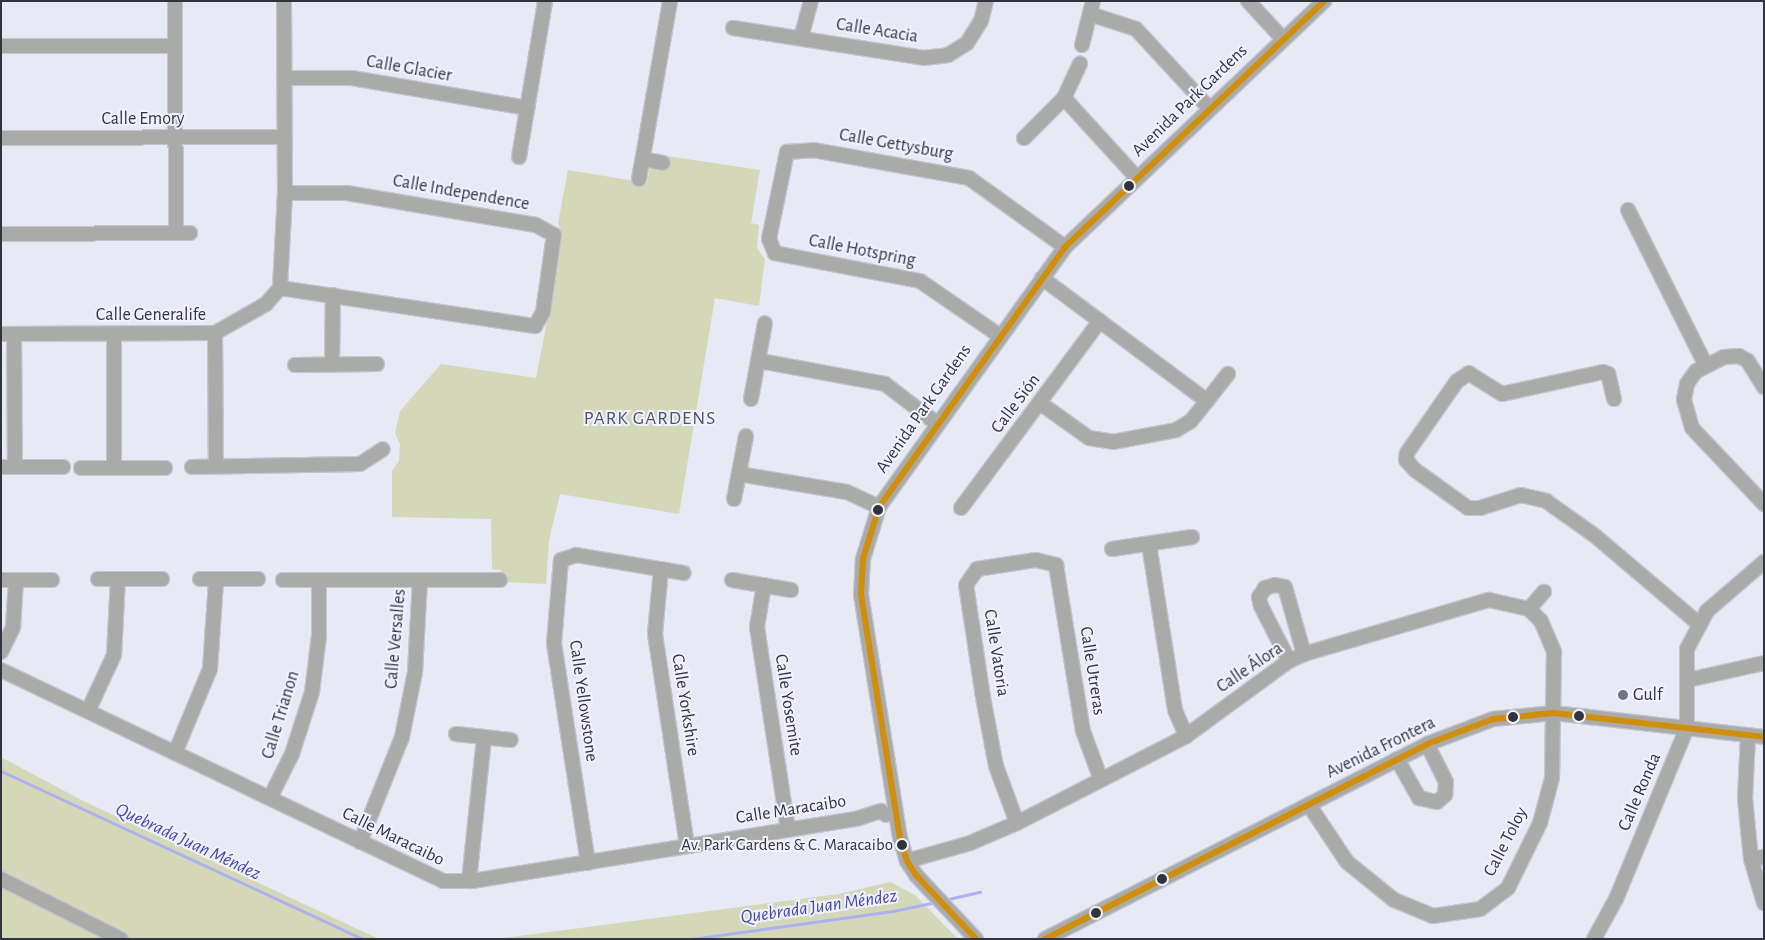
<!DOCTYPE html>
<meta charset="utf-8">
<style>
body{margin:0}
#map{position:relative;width:1765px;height:940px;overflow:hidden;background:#e7e9f5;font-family:"Alegreya Sans",sans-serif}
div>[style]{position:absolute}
.green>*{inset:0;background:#d5d7b9}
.stream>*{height:3px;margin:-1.5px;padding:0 1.5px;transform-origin:1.5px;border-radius:1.5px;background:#acb2f1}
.roads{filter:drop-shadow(1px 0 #c3c5d0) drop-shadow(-1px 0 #c3c5d0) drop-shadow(0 1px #c3c5d0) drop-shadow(0 -1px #c3c5d0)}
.minor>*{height:14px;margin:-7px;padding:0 7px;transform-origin:7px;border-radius:7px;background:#aaaaa8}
.bus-1>*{height:6px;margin:-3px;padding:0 3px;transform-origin:3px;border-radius:3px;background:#cf8f0c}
.dots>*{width:14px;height:14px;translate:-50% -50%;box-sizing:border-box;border:2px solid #f0f2fe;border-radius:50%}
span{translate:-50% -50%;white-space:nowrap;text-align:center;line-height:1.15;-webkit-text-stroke:4px #f0f2fe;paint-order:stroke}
.bus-label{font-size:17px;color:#31333e}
.right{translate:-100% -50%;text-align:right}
.street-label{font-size:18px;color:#31333e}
.poi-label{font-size:18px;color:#31333e}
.left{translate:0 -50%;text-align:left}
.neighbourhood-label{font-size:19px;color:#4f536a;letter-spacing:1px}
.water-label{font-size:19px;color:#4445a6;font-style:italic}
.frame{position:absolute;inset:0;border:2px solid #31333e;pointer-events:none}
</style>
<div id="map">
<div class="green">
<i style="clip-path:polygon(667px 156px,760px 170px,751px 223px,759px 225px,757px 248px,765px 259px,759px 306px,715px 298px,679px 514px,560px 494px,549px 540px,546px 584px,503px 582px,501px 570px,492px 569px,491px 519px,392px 517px,392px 471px,399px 461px,400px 444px,395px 433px,400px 411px,441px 364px,536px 378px,551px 300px,561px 230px,558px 223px,568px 170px,647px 183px,650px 169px,664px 171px)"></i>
<i style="clip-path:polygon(1px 757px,81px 800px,379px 939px,1px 939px)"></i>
<i style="clip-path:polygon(890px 882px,915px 895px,958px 939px,496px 939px,839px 894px)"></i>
</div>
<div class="stream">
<i style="left:1px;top:771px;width:399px;rotate:24.9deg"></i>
<i style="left:944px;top:900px;width:37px;rotate:-13deg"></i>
<i style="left:691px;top:939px;width:204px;rotate:-7.9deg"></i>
<i style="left:893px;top:911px;width:44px;rotate:-11.8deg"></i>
</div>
<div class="roads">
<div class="minor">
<i style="left:175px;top:1px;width:232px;rotate:89.8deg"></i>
<i style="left:1248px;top:1px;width:52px;rotate:47.4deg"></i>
<i style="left:1090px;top:14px;width:48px;rotate:18.1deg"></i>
<i style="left:1136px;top:29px;width:108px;rotate:47.3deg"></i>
<i style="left:733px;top:28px;width:193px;rotate:8.9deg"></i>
<i style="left:924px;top:58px;width:24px;rotate:-7deg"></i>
<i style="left:948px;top:55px;width:22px;rotate:-32deg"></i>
<i style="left:967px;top:43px;width:26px;rotate:-58deg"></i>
<i style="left:981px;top:21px;width:21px;rotate:-76deg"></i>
<i style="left:801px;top:38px;width:38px;rotate:-75deg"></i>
<i style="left:1082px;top:45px;width:45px;rotate:-76deg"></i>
<i style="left:1px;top:46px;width:174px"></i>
<i style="left:285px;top:78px;width:67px"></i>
<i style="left:352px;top:78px;width:178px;rotate:9.7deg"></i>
<i style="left:1064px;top:98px;width:108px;rotate:47.6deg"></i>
<i style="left:1px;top:138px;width:283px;rotate:-0.2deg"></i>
<i style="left:1024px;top:138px;width:57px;rotate:-45deg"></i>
<i style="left:1064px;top:98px;width:38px;rotate:-65deg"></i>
<i style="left:519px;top:157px;width:158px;rotate:-80.5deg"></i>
<i style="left:643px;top:159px;width:20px;rotate:11deg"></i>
<i style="left:639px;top:179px;width:181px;rotate:-80.1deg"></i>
<i style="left:1628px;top:210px;width:174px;rotate:63.4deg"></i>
<i style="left:1px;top:234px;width:189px;rotate:-0.3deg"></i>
<i style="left:1042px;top:278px;width:206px;rotate:36.7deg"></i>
<i style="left:280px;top:288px;width:95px;rotate:-87deg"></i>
<i style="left:285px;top:193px;width:192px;rotate:-90.3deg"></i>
<i style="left:215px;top:333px;width:133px;rotate:89.6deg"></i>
<i style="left:1px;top:334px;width:214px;rotate:-0.3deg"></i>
<i style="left:215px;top:333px;width:59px;rotate:-29.6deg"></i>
<i style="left:266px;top:304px;width:21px;rotate:-49deg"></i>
<i style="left:280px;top:288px;width:258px;rotate:8.5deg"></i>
<i style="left:535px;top:326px;width:16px;rotate:-60deg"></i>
<i style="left:543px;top:312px;width:78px;rotate:-81.9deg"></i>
<i style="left:554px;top:235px;width:21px;rotate:-151deg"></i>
<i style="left:536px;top:225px;width:192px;rotate:-170.4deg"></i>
<i style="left:347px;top:193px;width:62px;rotate:180deg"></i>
<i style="left:14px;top:334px;width:132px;rotate:89.6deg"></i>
<i style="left:114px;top:334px;width:132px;rotate:90deg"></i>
<i style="left:1000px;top:336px;width:97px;rotate:-145.5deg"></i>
<i style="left:920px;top:281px;width:148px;rotate:-169.1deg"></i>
<i style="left:775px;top:253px;width:15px;rotate:-113deg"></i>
<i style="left:769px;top:239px;width:89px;rotate:-78.3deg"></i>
<i style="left:787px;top:152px;width:26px;rotate:-4deg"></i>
<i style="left:813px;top:150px;width:158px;rotate:10.2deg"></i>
<i style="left:969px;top:178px;width:118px;rotate:35.7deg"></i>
<i style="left:760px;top:361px;width:127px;rotate:10.4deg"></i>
<i style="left:885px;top:384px;width:64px;rotate:37.4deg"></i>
<i style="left:332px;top:363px;width:68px;rotate:-89.2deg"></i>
<i style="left:295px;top:365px;width:82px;rotate:-0.7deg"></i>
<i style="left:1764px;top:387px;width:31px;rotate:-122deg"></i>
<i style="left:1748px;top:361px;width:10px;rotate:-151deg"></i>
<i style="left:1739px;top:356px;width:15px;rotate:176deg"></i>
<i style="left:1724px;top:357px;width:31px;rotate:153deg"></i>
<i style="left:1696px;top:371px;width:16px;rotate:125deg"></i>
<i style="left:1687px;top:384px;width:16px;rotate:101deg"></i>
<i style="left:1684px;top:400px;width:29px;rotate:74deg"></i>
<i style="left:1692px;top:428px;width:105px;rotate:46.5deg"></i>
<i style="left:751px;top:399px;width:77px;rotate:-79.6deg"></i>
<i style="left:1614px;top:399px;width:26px;rotate:-103deg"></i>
<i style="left:1608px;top:374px;width:5px;rotate:-158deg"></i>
<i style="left:1603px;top:372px;width:103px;rotate:167.7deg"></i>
<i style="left:1502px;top:394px;width:39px;rotate:-148deg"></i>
<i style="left:1469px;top:373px;width:14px;rotate:146deg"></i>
<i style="left:1457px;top:381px;width:88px;rotate:124.8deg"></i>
<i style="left:1407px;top:453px;width:7px;rotate:98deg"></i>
<i style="left:1406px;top:460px;width:13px;rotate:48deg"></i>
<i style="left:1415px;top:470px;width:65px;rotate:35.6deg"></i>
<i style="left:1468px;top:508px;width:12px"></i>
<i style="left:1480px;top:508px;width:43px;rotate:-17.6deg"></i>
<i style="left:1521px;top:495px;width:26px;rotate:13deg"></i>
<i style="left:1546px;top:501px;width:59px;rotate:35.3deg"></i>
<i style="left:1594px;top:535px;width:139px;rotate:40.3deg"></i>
<i style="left:1040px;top:403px;width:60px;rotate:35.5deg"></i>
<i style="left:1089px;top:438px;width:24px;rotate:9deg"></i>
<i style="left:1113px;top:442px;width:64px;rotate:-10.8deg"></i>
<i style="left:1176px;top:430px;width:17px;rotate:-31deg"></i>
<i style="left:1191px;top:421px;width:60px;rotate:-51.8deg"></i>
<i style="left:1px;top:467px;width:62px"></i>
<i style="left:192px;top:467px;width:168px;rotate:-1deg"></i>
<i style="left:360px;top:464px;width:27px;rotate:-33deg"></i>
<i style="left:81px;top:468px;width:84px"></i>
<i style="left:739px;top:474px;width:109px;rotate:9.5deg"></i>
<i style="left:847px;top:492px;width:35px;rotate:25deg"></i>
<i style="left:734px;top:499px;width:64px;rotate:-79.2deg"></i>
<i style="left:961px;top:508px;width:233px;rotate:-53.4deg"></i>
<i style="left:1149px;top:544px;width:168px;rotate:81.1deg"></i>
<i style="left:1175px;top:710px;width:28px;rotate:67deg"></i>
<i style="left:1112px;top:549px;width:81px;rotate:-8.5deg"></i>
<i style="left:661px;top:569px;width:65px;rotate:95.3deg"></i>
<i style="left:655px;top:634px;width:214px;rotate:81.4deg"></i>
<i style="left:98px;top:579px;width:64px"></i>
<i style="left:200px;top:579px;width:58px"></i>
<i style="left:1px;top:580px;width:51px"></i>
<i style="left:283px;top:580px;width:217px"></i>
<i style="left:732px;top:580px;width:60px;rotate:9.6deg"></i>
<i style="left:764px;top:585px;width:43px;rotate:99.5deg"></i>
<i style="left:757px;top:627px;width:205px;rotate:81.3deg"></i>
<i style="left:1529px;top:609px;width:23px;rotate:-49deg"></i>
<i style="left:1px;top:652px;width:28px;rotate:-64deg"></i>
<i style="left:13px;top:627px;width:47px;rotate:-86.3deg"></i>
<i style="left:1289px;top:661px;width:62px;rotate:-117deg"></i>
<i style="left:1261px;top:606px;width:9px;rotate:-103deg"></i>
<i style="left:1259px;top:597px;width:11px;rotate:-56deg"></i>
<i style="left:1265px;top:588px;width:10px;rotate:-17deg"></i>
<i style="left:1275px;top:585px;width:10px;rotate:11deg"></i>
<i style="left:1285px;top:587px;width:70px;rotate:74.2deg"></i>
<i style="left:1px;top:670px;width:490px;rotate:25.5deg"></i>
<i style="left:443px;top:881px;width:29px"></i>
<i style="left:472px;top:881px;width:392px;rotate:-9.2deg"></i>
<i style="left:859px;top:818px;width:23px;rotate:-18deg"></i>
<i style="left:881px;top:811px;width:6px;rotate:39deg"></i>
<i style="left:1688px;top:680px;width:78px;rotate:-12.6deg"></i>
<i style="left:88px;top:711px;width:62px;rotate:-65.1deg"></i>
<i style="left:114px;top:655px;width:76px;rotate:-87deg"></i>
<i style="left:456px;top:734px;width:55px;rotate:6.2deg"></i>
<i style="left:1748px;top:735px;width:63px;rotate:92.7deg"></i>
<i style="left:1745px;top:798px;width:61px;rotate:84.4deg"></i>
<i style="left:1751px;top:859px;width:46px;rotate:73.5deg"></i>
<i style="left:175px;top:753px;width:91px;rotate:-67.4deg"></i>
<i style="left:210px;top:669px;width:89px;rotate:-86.1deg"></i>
<i style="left:1397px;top:759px;width:45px;rotate:60.6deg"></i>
<i style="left:1419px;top:798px;width:18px;rotate:13deg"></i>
<i style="left:1437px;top:802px;width:11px;rotate:-41deg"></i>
<i style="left:1445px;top:795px;width:13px;rotate:-86deg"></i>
<i style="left:1446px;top:782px;width:42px;rotate:-116.6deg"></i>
<i style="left:270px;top:798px;width:49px;rotate:-63.4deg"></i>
<i style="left:292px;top:754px;width:65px;rotate:-72.1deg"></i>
<i style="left:312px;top:692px;width:56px;rotate:-82.9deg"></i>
<i style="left:319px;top:636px;width:56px;rotate:-90deg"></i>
<i style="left:1017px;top:823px;width:61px;rotate:-110.2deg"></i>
<i style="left:996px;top:766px;width:70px;rotate:-100.7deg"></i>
<i style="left:983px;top:697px;width:113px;rotate:-98.6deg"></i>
<i style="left:966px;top:585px;width:19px;rotate:-55deg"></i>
<i style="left:977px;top:569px;width:60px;rotate:-8.7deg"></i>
<i style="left:1036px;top:560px;width:21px;rotate:14deg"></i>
<i style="left:1056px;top:565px;width:168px;rotate:80.8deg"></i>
<i style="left:1083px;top:731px;width:52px;rotate:69.8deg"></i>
<i style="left:360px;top:842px;width:113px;rotate:-68.2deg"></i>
<i style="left:402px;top:737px;width:66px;rotate:-78.7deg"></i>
<i style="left:415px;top:672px;width:92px;rotate:-86.9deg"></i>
<i style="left:1751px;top:859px;width:13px;rotate:-9deg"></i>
<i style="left:907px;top:861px;width:66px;rotate:-15.9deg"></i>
<i style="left:970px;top:843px;width:51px;rotate:-23.1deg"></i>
<i style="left:1017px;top:823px;width:190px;rotate:-27.2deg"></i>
<i style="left:1186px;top:736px;width:127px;rotate:-36.1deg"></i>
<i style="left:1289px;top:661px;width:17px;rotate:-25deg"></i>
<i style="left:1304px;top:654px;width:193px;rotate:-16.3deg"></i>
<i style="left:1489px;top:600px;width:41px;rotate:12.7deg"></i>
<i style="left:1529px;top:609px;width:17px;rotate:45deg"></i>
<i style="left:1541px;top:621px;width:34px;rotate:67deg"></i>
<i style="left:1554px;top:652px;width:126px;rotate:90.9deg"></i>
<i style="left:1552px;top:778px;width:47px;rotate:104.9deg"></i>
<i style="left:1540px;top:823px;width:72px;rotate:116.2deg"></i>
<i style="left:1508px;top:888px;width:35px;rotate:143deg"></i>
<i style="left:1480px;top:909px;width:48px;rotate:171.5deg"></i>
<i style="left:1433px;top:916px;width:42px;rotate:-157.7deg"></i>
<i style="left:1394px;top:900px;width:60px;rotate:-141deg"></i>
<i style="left:1347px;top:862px;width:69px;rotate:-123.7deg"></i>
<i style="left:588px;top:863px;width:223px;rotate:-98.8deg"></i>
<i style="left:554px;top:643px;width:83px;rotate:-85.2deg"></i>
<i style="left:561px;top:560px;width:16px;rotate:-18deg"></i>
<i style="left:576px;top:555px;width:109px;rotate:9.5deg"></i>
<i style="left:1px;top:879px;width:134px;rotate:26.6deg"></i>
<i style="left:469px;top:881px;width:143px;rotate:-84deg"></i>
<i style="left:976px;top:939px;width:88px;rotate:-133.2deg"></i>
<i style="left:916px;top:875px;width:17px;rotate:-123deg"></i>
<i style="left:907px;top:861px;width:24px;rotate:-107deg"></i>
<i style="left:900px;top:838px;width:246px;rotate:-99.1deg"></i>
<i style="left:861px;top:595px;width:36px;rotate:-87deg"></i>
<i style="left:863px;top:559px;width:54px;rotate:-72.9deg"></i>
<i style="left:879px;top:507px;width:320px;rotate:-54.4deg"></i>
<i style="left:1065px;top:247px;width:357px;rotate:-43.5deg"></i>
<i style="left:1045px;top:939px;width:429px;rotate:-27deg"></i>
<i style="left:1427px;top:744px;width:71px;rotate:-20.7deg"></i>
<i style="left:1493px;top:719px;width:61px;rotate:-5.6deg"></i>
<i style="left:1554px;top:713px;width:211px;rotate:6.5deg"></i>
<i style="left:1594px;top:939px;width:46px;rotate:-61.2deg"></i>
<i style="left:1616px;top:899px;width:185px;rotate:-67.5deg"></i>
<i style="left:1687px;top:728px;width:79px;rotate:-90deg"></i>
<i style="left:1687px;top:649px;width:43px;rotate:-62.2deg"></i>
<i style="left:1707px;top:611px;width:75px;rotate:-40.7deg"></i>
</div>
</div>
<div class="bus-1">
<i style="left:976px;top:939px;width:88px;rotate:-133.2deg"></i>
<i style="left:916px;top:875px;width:17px;rotate:-123deg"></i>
<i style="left:907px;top:861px;width:24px;rotate:-107deg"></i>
<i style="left:900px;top:838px;width:246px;rotate:-99.1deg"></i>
<i style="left:861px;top:595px;width:36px;rotate:-87deg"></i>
<i style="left:863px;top:559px;width:54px;rotate:-72.9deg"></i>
<i style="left:879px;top:507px;width:320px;rotate:-54.4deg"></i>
<i style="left:1065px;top:247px;width:357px;rotate:-43.5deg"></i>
<i style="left:1045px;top:939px;width:429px;rotate:-27deg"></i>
<i style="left:1427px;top:744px;width:71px;rotate:-20.7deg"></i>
<i style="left:1493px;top:719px;width:61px;rotate:-5.6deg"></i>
<i style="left:1554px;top:713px;width:211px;rotate:6.5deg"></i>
</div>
<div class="dots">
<i style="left:1129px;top:186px;background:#31333e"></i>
<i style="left:878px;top:510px;background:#31333e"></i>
<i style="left:1623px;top:695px;background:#71737e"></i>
<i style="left:1579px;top:716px;background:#31333e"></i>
<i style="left:1513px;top:717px;background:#31333e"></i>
<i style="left:902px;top:845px;background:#31333e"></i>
<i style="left:1162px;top:879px;background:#31333e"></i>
<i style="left:1096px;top:913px;background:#31333e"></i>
</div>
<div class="bus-label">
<span class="right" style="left:893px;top:845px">Av. Park Gardens &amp; C. Maracaibo</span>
</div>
<div class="street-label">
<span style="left:877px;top:31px;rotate:9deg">Calle Acacia</span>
<span style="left:409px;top:69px;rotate:10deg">Calle Glacier</span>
<span style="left:1190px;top:101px;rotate:-44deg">Avenida Park Gardens</span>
<span style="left:143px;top:119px">Calle Emory</span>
<span style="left:896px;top:145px;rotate:10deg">Calle Gettysburg</span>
<span style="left:461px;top:193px;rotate:10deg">Calle Independence</span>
<span style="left:862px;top:251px;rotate:11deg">Calle Hotspring</span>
<span style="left:151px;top:315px">Calle Generalife</span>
<span style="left:1016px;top:404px;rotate:-53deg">Calle Sión</span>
<span style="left:924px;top:409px;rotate:-55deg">Avenida Park Gardens</span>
<span style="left:396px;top:639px;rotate:-85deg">Calle Versalles</span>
<span style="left:996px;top:653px;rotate:81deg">Calle Vatoria</span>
<span style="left:1250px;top:668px;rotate:-34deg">Calle Álora</span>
<span style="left:1092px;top:671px;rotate:81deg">Calle Utreras</span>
<span style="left:583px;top:701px;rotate:82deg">Calle Yellowstone</span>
<span style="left:685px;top:705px;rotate:81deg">Calle Yorkshire</span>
<span style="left:788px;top:705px;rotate:81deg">Calle Yosemite</span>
<span style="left:281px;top:715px;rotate:-73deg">Calle Trianon</span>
<span style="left:1381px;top:748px;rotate:-26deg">Avenida Frontera</span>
<span style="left:1640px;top:792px;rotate:-67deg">Calle Ronda</span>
<span style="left:791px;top:810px;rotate:-9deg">Calle Maracaibo</span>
<span style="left:393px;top:837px;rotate:26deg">Calle Maracaibo</span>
<span style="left:1506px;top:842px;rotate:-63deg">Calle Toloy</span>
</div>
<div class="poi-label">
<span class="left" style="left:1633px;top:695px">Gulf</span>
</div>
<div class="neighbourhood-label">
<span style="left:650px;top:419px">PARK GARDENS</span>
</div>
<div class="water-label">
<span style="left:188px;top:842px;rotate:25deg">Quebrada Juan Méndez</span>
<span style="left:819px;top:907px;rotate:-8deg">Quebrada Juan Méndez</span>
</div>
<div class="frame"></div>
</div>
